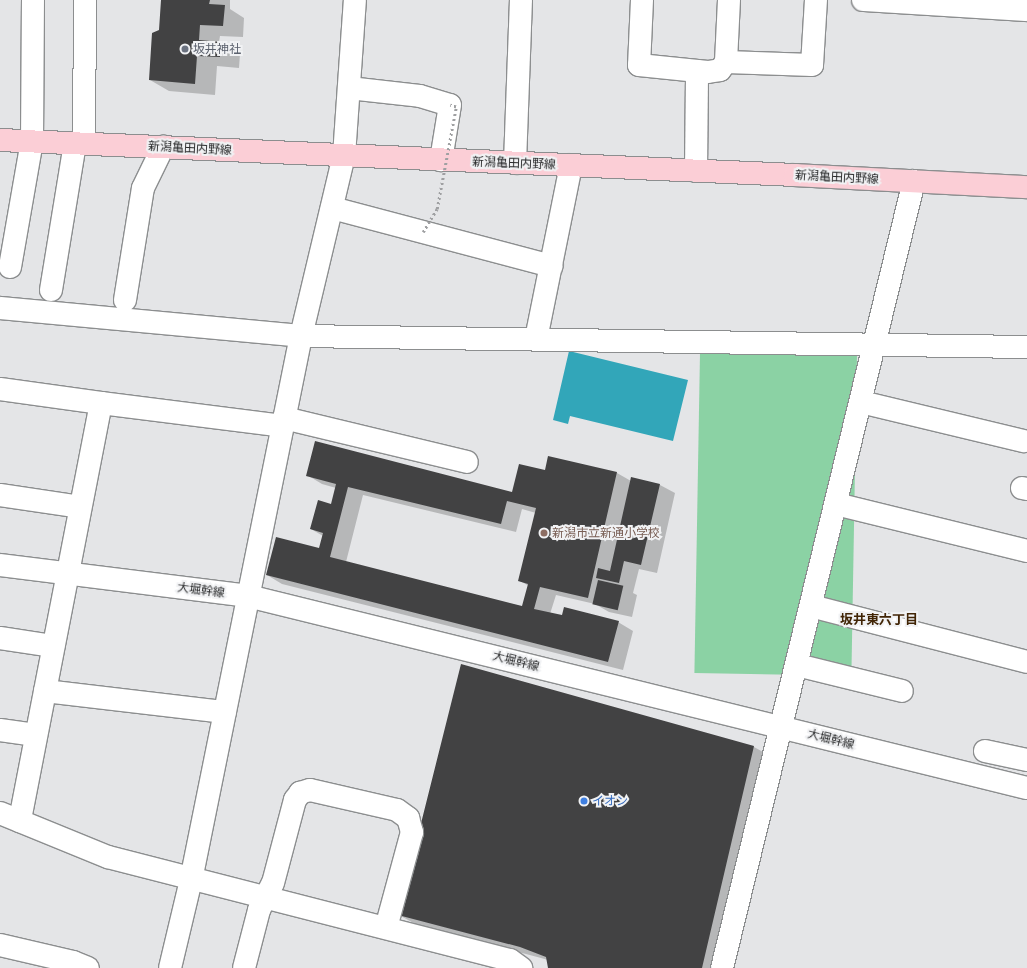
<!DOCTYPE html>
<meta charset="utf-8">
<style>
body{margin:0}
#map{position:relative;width:1027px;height:968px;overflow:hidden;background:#e4e5e7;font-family:"Titillium Web","Noto Sans JP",sans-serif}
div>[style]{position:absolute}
.green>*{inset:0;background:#8bd2a4;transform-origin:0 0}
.water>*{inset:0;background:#32a6b9}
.shadow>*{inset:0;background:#0003}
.building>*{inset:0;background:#424243;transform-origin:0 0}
.roads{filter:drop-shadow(1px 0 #8c8e8f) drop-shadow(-1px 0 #8c8e8f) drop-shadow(0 1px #8c8e8f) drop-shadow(0 -1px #8c8e8f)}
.minor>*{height:22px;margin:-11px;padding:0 11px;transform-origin:11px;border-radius:11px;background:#fff}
.major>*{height:22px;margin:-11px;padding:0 11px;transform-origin:11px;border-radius:11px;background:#fbced6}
.path-bridge>*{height:2.5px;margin-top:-1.25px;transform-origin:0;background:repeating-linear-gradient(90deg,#9fa0a2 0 2px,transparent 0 5px)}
.dots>*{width:11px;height:11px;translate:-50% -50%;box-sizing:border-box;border:2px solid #f1f2f4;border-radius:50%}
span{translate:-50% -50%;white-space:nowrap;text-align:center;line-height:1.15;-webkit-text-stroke:4px #f1f2f4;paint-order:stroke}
.worship-label{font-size:12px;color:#5b616d}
.left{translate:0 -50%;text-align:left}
.street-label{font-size:12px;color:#262728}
.education-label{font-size:12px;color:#785e54}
.shop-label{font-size:12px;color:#366cbe}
.neighbourhood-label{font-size:13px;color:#412506;font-weight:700}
</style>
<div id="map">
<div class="green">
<i style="left:700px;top:353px;width:157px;height:320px;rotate:1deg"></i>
</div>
<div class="water">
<i style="clip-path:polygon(569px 351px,688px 380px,673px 441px,570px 416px,568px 424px,553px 420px)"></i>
</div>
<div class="shadow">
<i style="clip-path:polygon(162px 0,230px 0,230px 9px,244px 18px,243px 37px,220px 36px,219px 42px,240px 54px,239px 68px,217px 66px,215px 95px,169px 91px,150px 80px,160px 31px)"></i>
<i style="clip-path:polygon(evenodd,548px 457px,617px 473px,631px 481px,660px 485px,675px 493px,657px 573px,639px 569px,633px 593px,637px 595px,632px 617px,609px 612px,595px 604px,556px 595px,550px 614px,618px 622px,633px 631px,623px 670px,282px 584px,267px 575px,320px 549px,323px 536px,311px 529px,332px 505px,336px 488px,322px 484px,307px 475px,513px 493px,546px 472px,548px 457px,363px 495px,516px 532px,522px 509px,536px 513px,520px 581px,529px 586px,523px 607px,346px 562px,363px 495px)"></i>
<i style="clip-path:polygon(462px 665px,754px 747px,774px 758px,724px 968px,549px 968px,548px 960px,541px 958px,419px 926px,399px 915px)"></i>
</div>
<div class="building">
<i style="clip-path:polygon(161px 0,210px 0,209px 4px,225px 5px,223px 26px,200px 25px,199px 40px,221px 42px,220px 57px,197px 56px,195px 84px,149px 80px,152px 33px,159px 30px)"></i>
<i style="clip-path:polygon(evenodd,315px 441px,512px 492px,519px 464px,545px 470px,548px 456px,617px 472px,588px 598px,540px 587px,534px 609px,562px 615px,564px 607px,619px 621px,608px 662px,266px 575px,276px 537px,319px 548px,323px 533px,310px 529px,318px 500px,331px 504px,336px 484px,306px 476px,315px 441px,348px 487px,501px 524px,507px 501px,536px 508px,518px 581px,528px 584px,522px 606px,330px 557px,348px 487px)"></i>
<i style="clip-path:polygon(631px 477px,660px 484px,641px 565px,624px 561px,619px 583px,596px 578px,598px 568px,610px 571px)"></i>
<i style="left:598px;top:580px;width:26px;height:25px;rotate:13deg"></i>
<i style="clip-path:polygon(461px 664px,754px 746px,702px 968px,548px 968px,546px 957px,520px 947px,398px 915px)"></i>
</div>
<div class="roads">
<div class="minor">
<i style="left:642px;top:0;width:65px;rotate:92.6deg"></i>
<i style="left:639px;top:65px;width:69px;rotate:5.8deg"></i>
<i style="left:708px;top:72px;width:12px;rotate:-9deg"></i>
<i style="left:720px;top:70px;width:10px;rotate:-53deg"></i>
<i style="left:729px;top:0;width:62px;rotate:92.8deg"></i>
<i style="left:726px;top:62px;width:86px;rotate:2deg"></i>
<i style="left:812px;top:65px;width:65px;rotate:-86.5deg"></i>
<i style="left:863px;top:0;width:164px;rotate:3.5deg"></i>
<i style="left:349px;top:88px;width:71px;rotate:6.4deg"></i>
<i style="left:420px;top:96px;width:31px;rotate:17deg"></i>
<i style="left:450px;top:105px;width:56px;rotate:99.3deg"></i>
<i style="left:84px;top:143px;width:143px;rotate:-89.6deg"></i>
<i style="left:515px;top:163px;width:163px;rotate:-87.9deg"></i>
<i style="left:696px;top:171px;width:100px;rotate:-89.4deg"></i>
<i style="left:332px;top:208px;width:227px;rotate:14.8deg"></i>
<i style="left:10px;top:267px;width:128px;rotate:-80.1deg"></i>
<i style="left:32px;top:141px;width:141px;rotate:-89.6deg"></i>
<i style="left:51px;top:290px;width:149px;rotate:-80.7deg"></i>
<i style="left:125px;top:300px;width:113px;rotate:-80.9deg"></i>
<i style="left:143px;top:188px;width:46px;rotate:-64deg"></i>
<i style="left:0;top:308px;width:302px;rotate:5.3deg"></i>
<i style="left:301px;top:336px;width:726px;rotate:0.87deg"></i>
<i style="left:536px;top:339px;width:177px;rotate:-78.6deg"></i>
<i style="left:0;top:389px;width:102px;rotate:7.9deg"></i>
<i style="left:101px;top:403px;width:426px;rotate:101deg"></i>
<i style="left:861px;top:402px;width:168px;rotate:13.5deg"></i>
<i style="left:101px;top:403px;width:183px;rotate:7.2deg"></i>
<i style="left:284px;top:418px;width:188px;rotate:13.5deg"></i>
<i style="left:1022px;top:488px;width:5px;rotate:11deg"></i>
<i style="left:0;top:495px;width:81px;rotate:8.5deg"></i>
<i style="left:836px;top:504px;width:197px;rotate:13.8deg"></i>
<i style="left:0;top:565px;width:250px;rotate:7.1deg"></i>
<i style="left:248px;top:596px;width:802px;rotate:13.85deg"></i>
<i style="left:811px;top:606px;width:223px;rotate:14.5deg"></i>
<i style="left:0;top:638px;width:54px;rotate:8.6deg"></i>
<i style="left:797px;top:665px;width:108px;rotate:13.9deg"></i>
<i style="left:45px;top:691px;width:181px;rotate:6.7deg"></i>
<i style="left:0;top:730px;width:36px;rotate:8deg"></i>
<i style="left:985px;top:751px;width:43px;rotate:12.1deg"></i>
<i style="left:0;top:813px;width:117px;rotate:22.2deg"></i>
<i style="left:108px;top:857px;width:415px;rotate:14.4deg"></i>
<i style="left:510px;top:960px;width:14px;rotate:36deg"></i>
<i style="left:0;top:945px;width:75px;rotate:13.1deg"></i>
<i style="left:73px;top:962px;width:16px;rotate:22deg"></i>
<i style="left:170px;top:968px;width:90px;rotate:-76.6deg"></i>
<i style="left:191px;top:880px;width:555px;rotate:-78.57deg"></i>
<i style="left:301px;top:336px;width:185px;rotate:-76.6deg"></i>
<i style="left:344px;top:156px;width:156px;rotate:-86deg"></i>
<i style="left:244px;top:968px;width:60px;rotate:-75.5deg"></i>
<i style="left:259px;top:910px;width:30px;rotate:-63deg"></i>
<i style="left:273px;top:883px;width:86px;rotate:-75.2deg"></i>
<i style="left:295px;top:800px;width:9px;rotate:-54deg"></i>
<i style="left:300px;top:793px;width:10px;rotate:-17deg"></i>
<i style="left:310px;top:790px;width:89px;rotate:12.9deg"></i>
<i style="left:397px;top:810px;width:14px;rotate:36deg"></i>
<i style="left:408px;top:818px;width:15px;rotate:74deg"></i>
<i style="left:412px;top:832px;width:99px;rotate:105.2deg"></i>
<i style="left:722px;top:968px;width:810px;rotate:-76.29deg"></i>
</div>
<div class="major">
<i style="left:0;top:140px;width:796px;rotate:2.52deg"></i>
<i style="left:795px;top:175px;width:232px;rotate:3deg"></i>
</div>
</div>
<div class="path-bridge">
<i style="left:423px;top:232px;width:27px;rotate:-59deg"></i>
<i style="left:437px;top:209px;width:104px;rotate:-79.4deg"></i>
<i style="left:456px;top:107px;width:6px;rotate:-162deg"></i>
</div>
<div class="dots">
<i style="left:185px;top:49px;background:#6b7280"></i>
<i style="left:544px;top:533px;background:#8d6e63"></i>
<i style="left:584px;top:801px;background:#3f7fe0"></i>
</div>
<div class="worship-label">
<span class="left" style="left:193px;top:49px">坂井神社</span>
</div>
<div class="street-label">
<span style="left:190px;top:148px;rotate:3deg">新潟亀田内野線</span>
<span style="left:514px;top:163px;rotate:2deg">新潟亀田内野線</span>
<span style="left:837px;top:177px;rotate:3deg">新潟亀田内野線</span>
<span style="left:201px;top:590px;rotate:7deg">大堀幹線</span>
<span style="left:516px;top:661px;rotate:14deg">大堀幹線</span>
<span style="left:831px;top:739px;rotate:14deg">大堀幹線</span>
</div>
<div class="education-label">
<span class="left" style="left:552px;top:533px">新潟市立新通小学校</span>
</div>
<div class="shop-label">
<span class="left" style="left:592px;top:801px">イオン</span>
</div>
<div class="neighbourhood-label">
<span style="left:879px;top:619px">坂井東六丁目</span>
</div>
</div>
